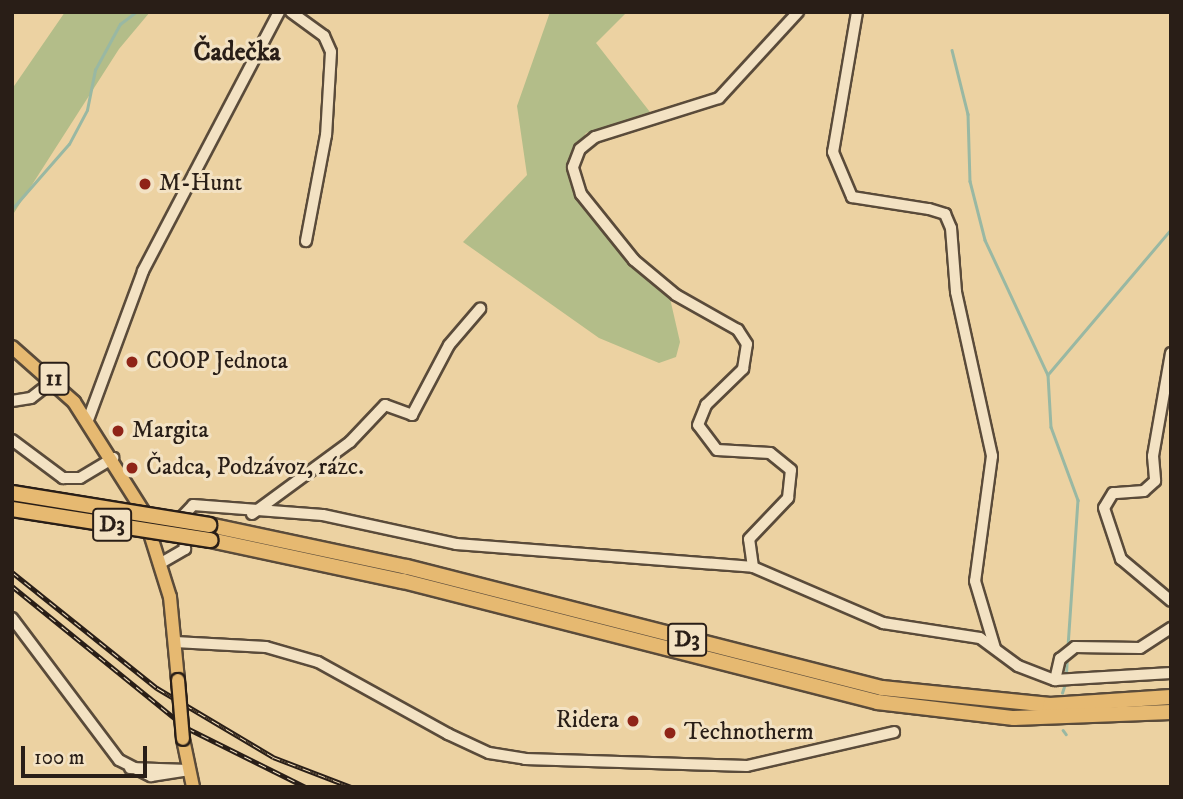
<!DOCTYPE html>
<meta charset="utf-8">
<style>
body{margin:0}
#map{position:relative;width:1183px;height:799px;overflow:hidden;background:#ecd2a2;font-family:"IM FELL DW Pica",serif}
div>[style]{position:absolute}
.green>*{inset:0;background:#b3bd89}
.stream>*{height:2.5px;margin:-1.25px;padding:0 1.25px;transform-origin:1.25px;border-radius:1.25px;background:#99b8a3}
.roads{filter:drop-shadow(2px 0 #5a4b3a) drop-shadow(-2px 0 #5a4b3a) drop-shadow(0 2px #5a4b3a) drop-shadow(0 -2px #5a4b3a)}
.minor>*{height:10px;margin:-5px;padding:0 5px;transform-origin:5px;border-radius:5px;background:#f3e2c3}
.major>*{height:12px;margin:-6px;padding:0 6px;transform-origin:6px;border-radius:6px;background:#e6b971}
.highway>*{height:14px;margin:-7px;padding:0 7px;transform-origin:7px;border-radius:7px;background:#e6b971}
.rail>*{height:5px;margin-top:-2.5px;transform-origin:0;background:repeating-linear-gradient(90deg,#f3e2c3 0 8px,#291e17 0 16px);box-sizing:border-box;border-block:2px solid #291e17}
.bridges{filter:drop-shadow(2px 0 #291e17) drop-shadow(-2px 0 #291e17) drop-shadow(0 2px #291e17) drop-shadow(0 -2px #291e17)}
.major-bridge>*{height:12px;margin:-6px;padding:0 6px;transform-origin:6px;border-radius:6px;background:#e6b971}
.highway-bridge>*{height:14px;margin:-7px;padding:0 7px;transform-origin:7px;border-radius:7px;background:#e6b971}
.dots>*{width:19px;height:19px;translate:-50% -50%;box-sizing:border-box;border:4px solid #f3e2c3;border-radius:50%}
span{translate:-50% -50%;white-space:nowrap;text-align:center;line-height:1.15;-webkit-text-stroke:6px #f3e2c3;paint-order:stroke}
.shield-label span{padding:2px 5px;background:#f3e2c3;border:2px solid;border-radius:5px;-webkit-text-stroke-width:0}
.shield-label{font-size:23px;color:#291e17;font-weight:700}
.poi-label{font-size:24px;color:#291e17}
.left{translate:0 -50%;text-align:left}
.right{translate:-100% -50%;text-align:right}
.neighbourhood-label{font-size:26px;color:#291e17;font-weight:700}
.frame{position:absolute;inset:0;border:14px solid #291e17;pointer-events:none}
.scale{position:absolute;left:21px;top:746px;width:126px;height:32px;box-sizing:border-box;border:4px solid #291e17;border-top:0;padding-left:9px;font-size:21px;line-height:24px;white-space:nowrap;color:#291e17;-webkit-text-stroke:5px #f3e2c3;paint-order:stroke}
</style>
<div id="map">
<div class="green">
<i style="clip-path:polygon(65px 12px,150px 12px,119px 49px,12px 216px,12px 89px)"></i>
<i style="clip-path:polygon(550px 12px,627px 12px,596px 43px,650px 112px,586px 133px,568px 161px,570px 184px,643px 275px,669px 294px,680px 342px,676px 357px,659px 363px,599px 338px,463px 242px,527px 175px,517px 106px)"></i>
</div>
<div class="stream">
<i style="left:952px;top:50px;width:66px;rotate:76deg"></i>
<i style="left:968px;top:114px;width:67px;rotate:88.3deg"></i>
<i style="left:970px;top:181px;width:61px;rotate:75.7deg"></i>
<i style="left:985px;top:240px;width:149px;rotate:65deg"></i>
<i style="left:1048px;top:375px;width:52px;rotate:86.7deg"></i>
<i style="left:1051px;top:427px;width:78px;rotate:69.7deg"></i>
<i style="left:1078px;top:500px;width:145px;rotate:93.9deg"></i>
<i style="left:12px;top:209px;width:86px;rotate:-48.8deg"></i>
<i style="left:69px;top:144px;width:38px;rotate:-62deg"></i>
<i style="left:87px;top:110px;width:41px;rotate:-78.7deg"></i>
<i style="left:95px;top:70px;width:52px;rotate:-61.5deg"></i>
<i style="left:120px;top:24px;width:20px;rotate:-37deg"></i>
<i style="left:1049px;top:373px;width:189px;rotate:-49.7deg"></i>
<i style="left:1066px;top:674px;width:17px;rotate:-87deg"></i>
<i style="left:1062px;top:693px;width:6px;rotate:-72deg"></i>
<i style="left:1063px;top:730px;width:5px;rotate:53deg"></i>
</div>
<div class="roads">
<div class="minor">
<i style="left:291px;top:12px;width:41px;rotate:36deg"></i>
<i style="left:324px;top:36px;width:17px;rotate:66deg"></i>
<i style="left:331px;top:52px;width:83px;rotate:93.4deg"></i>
<i style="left:326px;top:135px;width:108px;rotate:100.7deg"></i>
<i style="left:857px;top:12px;width:142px;rotate:99.7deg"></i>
<i style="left:833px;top:152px;width:49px;rotate:67.1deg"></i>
<i style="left:852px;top:197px;width:78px;rotate:8.9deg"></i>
<i style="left:929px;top:209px;width:17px;rotate:17deg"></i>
<i style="left:945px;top:214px;width:15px;rotate:67deg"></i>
<i style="left:951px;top:228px;width:64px;rotate:85.5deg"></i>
<i style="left:956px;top:292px;width:168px;rotate:77.6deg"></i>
<i style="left:992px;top:456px;width:126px;rotate:97.7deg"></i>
<i style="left:975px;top:581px;width:70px;rotate:73.4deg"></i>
<i style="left:1171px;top:353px;width:105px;rotate:99.9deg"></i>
<i style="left:1153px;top:456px;width:25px;rotate:85deg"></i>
<i style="left:1155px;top:481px;width:15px;rotate:138deg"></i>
<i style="left:1144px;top:491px;width:31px;rotate:176deg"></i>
<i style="left:1113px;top:493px;width:17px;rotate:121deg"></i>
<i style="left:1104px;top:508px;width:54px;rotate:71.6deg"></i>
<i style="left:1121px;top:559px;width:65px;rotate:40deg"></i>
<i style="left:12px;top:401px;width:19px;rotate:-9deg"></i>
<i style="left:31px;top:398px;width:29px;rotate:-38deg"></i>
<i style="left:88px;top:420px;width:159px;rotate:-69.7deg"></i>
<i style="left:143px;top:271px;width:293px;rotate:-62.3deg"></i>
<i style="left:12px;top:440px;width:64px;rotate:36.7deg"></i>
<i style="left:63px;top:478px;width:17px"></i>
<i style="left:80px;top:478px;width:39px;rotate:-31deg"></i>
<i style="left:252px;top:514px;width:122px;rotate:-36.3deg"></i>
<i style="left:350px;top:442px;width:51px;rotate:-46.6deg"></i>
<i style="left:385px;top:405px;width:29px;rotate:20deg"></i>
<i style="left:412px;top:415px;width:79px;rotate:-62.1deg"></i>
<i style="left:449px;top:345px;width:48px;rotate:-49.3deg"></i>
<i style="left:161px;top:563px;width:28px;rotate:-30deg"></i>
<i style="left:185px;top:549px;width:32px;rotate:-95deg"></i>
<i style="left:182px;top:517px;width:16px;rotate:-47deg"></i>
<i style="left:193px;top:505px;width:130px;rotate:4.4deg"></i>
<i style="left:323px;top:515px;width:136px;rotate:12.3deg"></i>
<i style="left:456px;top:544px;width:298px;rotate:4.4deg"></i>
<i style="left:753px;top:567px;width:142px;rotate:23.3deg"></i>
<i style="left:883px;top:623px;width:98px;rotate:8.8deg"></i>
<i style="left:980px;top:638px;width:47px;rotate:36.4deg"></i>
<i style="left:1018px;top:666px;width:40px;rotate:21deg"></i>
<i style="left:1055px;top:680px;width:116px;rotate:-3.5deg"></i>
<i style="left:753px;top:567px;width:28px;rotate:-98deg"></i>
<i style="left:749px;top:539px;width:57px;rotate:-46.4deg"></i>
<i style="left:788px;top:498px;width:28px;rotate:-84deg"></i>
<i style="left:791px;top:470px;width:27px;rotate:-141deg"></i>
<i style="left:770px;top:453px;width:53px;rotate:-176.8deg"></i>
<i style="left:717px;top:450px;width:31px;rotate:-127deg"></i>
<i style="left:698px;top:425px;width:22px;rotate:-68deg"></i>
<i style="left:706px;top:405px;width:52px;rotate:-44.2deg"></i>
<i style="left:743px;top:369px;width:25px;rotate:-81deg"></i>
<i style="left:747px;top:344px;width:17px;rotate:-123deg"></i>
<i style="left:738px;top:330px;width:71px;rotate:-150.6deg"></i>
<i style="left:676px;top:295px;width:55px;rotate:-140.2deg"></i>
<i style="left:634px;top:260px;width:85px;rotate:-128.8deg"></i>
<i style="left:581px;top:194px;width:28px;rotate:-107deg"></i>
<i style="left:573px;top:167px;width:19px;rotate:-69deg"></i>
<i style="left:580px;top:149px;width:19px;rotate:-39deg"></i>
<i style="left:595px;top:137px;width:130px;rotate:-17.5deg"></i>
<i style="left:719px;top:98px;width:117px;rotate:-47.4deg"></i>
<i style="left:12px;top:618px;width:178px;rotate:53deg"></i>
<i style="left:119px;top:760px;width:36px;rotate:27deg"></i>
<i style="left:151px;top:776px;width:37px;rotate:-9deg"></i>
<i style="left:175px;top:642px;width:91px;rotate:3.1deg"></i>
<i style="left:266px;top:647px;width:54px;rotate:16.1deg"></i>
<i style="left:318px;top:662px;width:149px;rotate:29deg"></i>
<i style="left:448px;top:734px;width:45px;rotate:24.9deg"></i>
<i style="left:489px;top:753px;width:36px;rotate:9deg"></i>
<i style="left:525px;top:759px;width:222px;rotate:1.8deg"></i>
<i style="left:747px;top:766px;width:151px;rotate:-13deg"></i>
<i style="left:1055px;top:680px;width:22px;rotate:-77deg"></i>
<i style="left:1060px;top:659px;width:19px;rotate:-39deg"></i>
<i style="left:1075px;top:647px;width:65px;rotate:0.9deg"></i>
<i style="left:1140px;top:648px;width:37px;rotate:-33deg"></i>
<i style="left:130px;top:768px;width:58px;rotate:2deg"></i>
</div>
<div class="major">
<i style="left:12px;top:347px;width:83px;rotate:41.6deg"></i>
<i style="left:74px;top:402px;width:129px;rotate:57.7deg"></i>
<i style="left:143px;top:511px;width:90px;rotate:72.6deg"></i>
<i style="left:170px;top:597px;width:83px;rotate:84.5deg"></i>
<i style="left:183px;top:739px;width:49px;rotate:78.2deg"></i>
</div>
<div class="highway">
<i style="left:209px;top:525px;width:202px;rotate:12deg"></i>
<i style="left:407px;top:567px;width:490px;rotate:14.3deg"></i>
<i style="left:882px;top:688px;width:169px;rotate:5.8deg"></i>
<i style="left:1050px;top:705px;width:121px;rotate:-3.8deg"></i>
<i style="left:211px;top:540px;width:196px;rotate:12.1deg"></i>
<i style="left:403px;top:581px;width:489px;rotate:14.3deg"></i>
<i style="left:877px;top:702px;width:138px;rotate:6.7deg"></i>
<i style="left:1014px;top:718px;width:157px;rotate:-2.2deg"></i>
</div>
</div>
<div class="rail">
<i style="left:12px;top:572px;width:186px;rotate:38.7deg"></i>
<i style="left:157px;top:688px;width:135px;rotate:30.7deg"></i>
<i style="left:273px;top:757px;width:84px;rotate:21deg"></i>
<i style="left:12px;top:586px;width:225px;rotate:39.1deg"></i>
<i style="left:187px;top:728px;width:133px;rotate:26.4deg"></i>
</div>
<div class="bridges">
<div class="major-bridge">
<i style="left:178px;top:680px;width:59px;rotate:85.2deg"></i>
</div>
<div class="highway-bridge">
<i style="left:12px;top:493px;width:200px;rotate:9.2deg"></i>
<i style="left:12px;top:509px;width:201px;rotate:8.9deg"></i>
</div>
</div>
<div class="dots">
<i style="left:145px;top:184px;background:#8f2418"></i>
<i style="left:132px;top:362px;background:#8f2418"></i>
<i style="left:118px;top:431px;background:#8f2418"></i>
<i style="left:132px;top:468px;background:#8f2418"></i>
<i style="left:633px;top:721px;background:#8f2418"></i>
<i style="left:670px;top:733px;background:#8f2418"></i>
</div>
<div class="shield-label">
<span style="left:54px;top:379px">11</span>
<span style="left:112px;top:525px">D3</span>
<span style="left:687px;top:640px">D3</span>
</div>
<div class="poi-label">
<span class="left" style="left:159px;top:184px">M-Hunt</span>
<span class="left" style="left:146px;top:362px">COOP Jednota</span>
<span class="left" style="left:132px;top:431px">Margita</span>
<span class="left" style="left:146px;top:468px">Čadca, Podzávoz, rázc.</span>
<span class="right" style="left:619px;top:721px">Ridera</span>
<span class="left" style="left:684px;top:733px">Technotherm</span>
</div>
<div class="neighbourhood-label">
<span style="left:237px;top:53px">Čadečka</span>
</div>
<div class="frame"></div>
<div class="scale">100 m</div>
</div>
